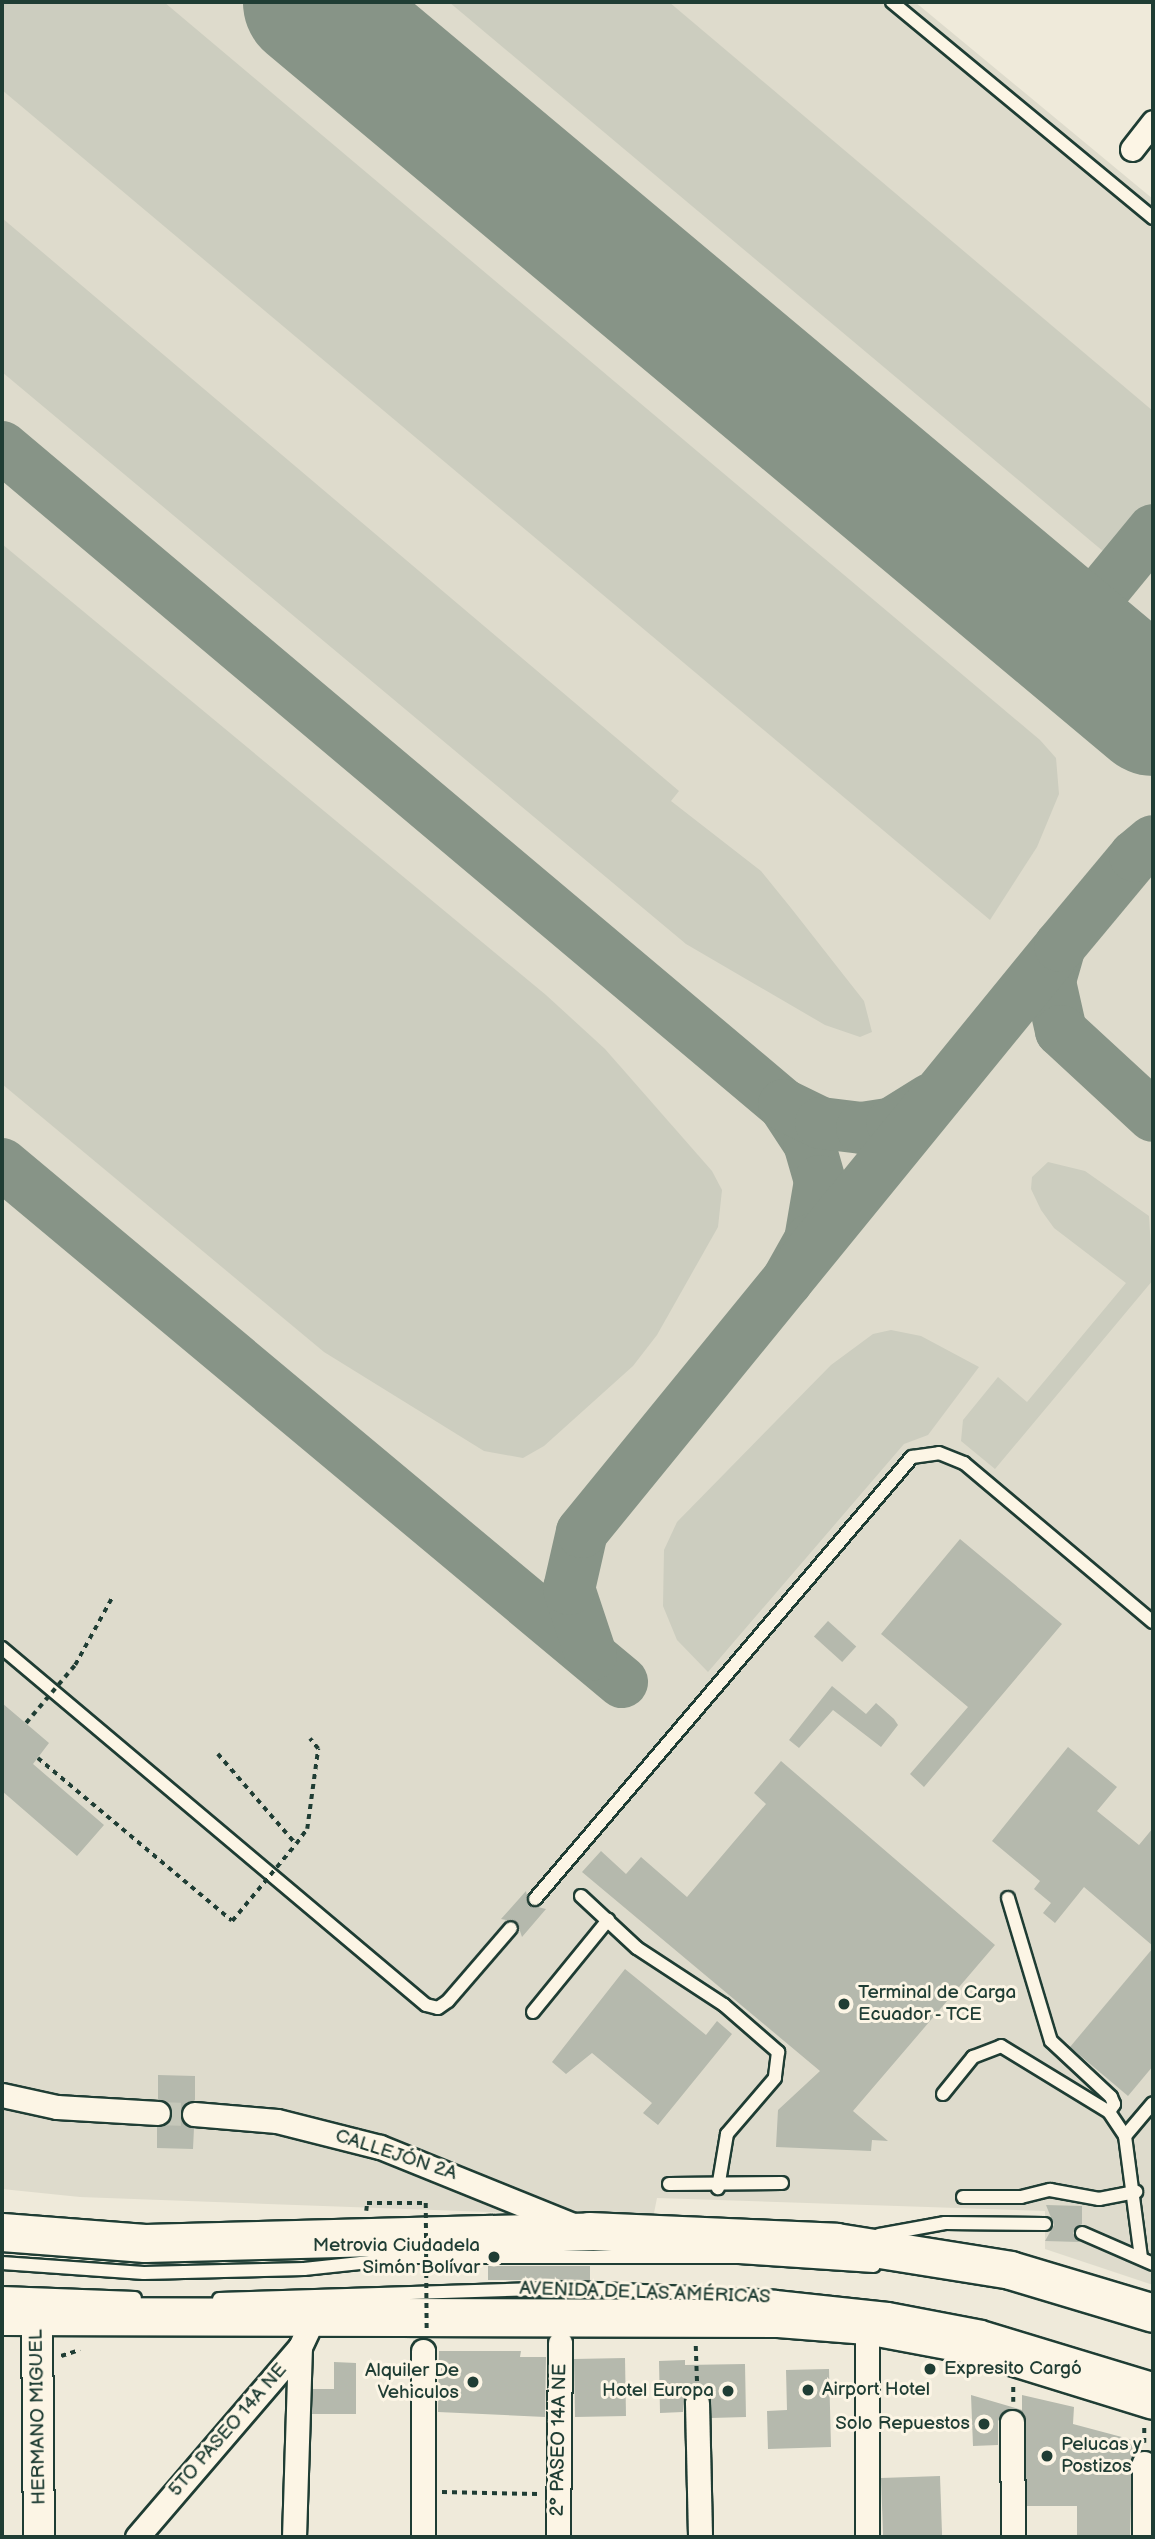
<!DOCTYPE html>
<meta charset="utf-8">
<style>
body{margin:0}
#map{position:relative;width:1155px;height:2539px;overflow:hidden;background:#efeada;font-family:"Balsamiq Sans",sans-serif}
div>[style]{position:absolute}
.built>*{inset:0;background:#dedbcc}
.green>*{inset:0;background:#cccdbf}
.taxiway>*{height:52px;margin:-26px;padding:0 26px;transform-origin:26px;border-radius:26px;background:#879487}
.runway>*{height:133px;margin:-66.5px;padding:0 66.5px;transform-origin:66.5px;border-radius:66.5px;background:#879487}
.building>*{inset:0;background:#b5b9ad;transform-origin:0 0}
.minor-tunnel>*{height:23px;margin-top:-11.5px;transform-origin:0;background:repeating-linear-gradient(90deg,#c5c7b9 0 23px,transparent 0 34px)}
.path>*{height:3.5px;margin-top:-1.75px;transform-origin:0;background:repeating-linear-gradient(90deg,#1f3d34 0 5px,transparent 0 10px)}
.roads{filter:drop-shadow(2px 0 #1f3d34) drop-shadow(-2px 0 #1f3d34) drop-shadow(0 2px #1f3d34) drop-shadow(0 -2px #1f3d34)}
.service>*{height:12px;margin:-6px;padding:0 6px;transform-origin:6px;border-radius:6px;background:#fcf5e5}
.minor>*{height:23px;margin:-11.5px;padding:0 11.5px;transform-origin:11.5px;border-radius:11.5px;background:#fcf5e5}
.tertiary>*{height:30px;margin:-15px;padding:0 15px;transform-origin:15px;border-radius:15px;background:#fcf5e5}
.primary>*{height:37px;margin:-18.5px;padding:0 18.5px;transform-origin:18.5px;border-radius:18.5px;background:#fcf5e5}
.path-bridge>*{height:3.5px;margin-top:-1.75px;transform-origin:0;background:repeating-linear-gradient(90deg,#1f3d34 0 5px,transparent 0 10px)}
.dots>*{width:19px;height:19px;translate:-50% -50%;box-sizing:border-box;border:4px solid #fcf5e5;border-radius:50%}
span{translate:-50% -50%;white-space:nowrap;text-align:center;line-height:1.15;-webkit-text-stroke:6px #fcf5e5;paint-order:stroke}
.poi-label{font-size:19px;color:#1f3d34}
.left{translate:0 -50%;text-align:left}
.right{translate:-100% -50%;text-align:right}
.street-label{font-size:19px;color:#1f3d34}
.frame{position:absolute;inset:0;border:4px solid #1f3d34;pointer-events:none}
</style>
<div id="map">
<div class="built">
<i style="clip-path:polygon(2px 2px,915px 2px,1153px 199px,1153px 2285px,1045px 2249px,1045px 2211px,657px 2198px,653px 2218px,80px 2197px,2px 2189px)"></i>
</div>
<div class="green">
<i style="clip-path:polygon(2px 2px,164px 2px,1040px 740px,1056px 758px,1059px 794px,1037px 847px,990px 920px,2px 90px)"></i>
<i style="clip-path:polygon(449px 2px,669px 2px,1153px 411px,1153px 509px,1122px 548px,1104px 552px)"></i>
<i style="clip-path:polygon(2px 218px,679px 791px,671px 801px,761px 871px,791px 908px,864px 1001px,872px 1032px,860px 1037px,825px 1025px,686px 944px,2px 372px)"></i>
<i style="clip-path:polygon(2px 544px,546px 995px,605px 1049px,712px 1171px,722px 1190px,718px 1227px,657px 1335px,633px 1366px,544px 1446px,523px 1458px,484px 1451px,324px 1352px,2px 1084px)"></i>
<i style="clip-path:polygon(1048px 1162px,1085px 1171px,1149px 1216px,1153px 1280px,995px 1469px,961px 1441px,963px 1420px,998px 1377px,1027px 1402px,1126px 1283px,1054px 1228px,1041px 1210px,1031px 1189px,1032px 1177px)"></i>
<i style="clip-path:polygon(891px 1330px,921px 1336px,979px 1367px,928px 1435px,904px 1444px,708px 1672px,677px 1640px,663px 1606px,664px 1550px,677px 1522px,831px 1365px,873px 1334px)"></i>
</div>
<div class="taxiway">
<i style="left:2px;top:447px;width:1022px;rotate:40.08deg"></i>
<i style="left:784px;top:1105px;width:45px;rotate:56.7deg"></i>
<i style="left:809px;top:1143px;width:40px;rotate:74deg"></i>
<i style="left:820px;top:1181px;width:60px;rotate:99.6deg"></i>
<i style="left:810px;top:1240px;width:47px;rotate:119.3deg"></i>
<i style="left:1066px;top:636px;width:137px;rotate:-50.6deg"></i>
<i style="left:1126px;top:686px;width:66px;rotate:65.8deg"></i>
<i style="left:1060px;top:946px;width:37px;rotate:106deg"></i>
<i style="left:1050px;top:982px;width:50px;rotate:77.3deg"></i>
<i style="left:1061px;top:1031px;width:125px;rotate:42.7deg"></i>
<i style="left:784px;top:1105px;width:41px;rotate:25.9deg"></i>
<i style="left:821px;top:1123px;width:41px;rotate:7deg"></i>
<i style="left:862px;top:1128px;width:30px;rotate:-9deg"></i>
<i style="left:892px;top:1123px;width:44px;rotate:-31.9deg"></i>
<i style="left:2px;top:1164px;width:808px;rotate:39.88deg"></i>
<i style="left:591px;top:1655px;width:70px;rotate:-108.4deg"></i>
<i style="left:569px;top:1589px;width:58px;rotate:-77.2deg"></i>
<i style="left:582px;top:1532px;width:756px;rotate:-50.8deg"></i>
<i style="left:1060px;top:946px;width:117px;rotate:-50.2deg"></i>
<i style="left:1135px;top:856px;width:23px;rotate:-40deg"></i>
</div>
<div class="runway">
<i style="left:309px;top:2px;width:1101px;rotate:39.95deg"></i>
</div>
<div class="building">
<i style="clip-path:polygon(960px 1539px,1062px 1624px,924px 1787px,910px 1774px,968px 1707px,881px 1634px)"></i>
<i style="left:828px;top:1621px;width:38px;height:21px;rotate:42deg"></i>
<i style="clip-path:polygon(832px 1686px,866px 1714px,876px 1703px,894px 1719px,898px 1725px,881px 1747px,833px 1710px,799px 1748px,789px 1740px)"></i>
<i style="clip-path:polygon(2px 1703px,49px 1743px,33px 1764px,104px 1825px,77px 1856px,2px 1791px)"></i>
<i style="clip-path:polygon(1068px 1747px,1117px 1787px,1097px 1811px,1139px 1845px,1153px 1828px,1153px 1946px,1084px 1887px,1055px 1923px,1043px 1913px,1051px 1903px,1034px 1889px,1040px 1881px,992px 1841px)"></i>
<i style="clip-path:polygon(781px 1761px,995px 1945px,853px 2111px,888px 2141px,872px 2140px,871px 2151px,776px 2147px,778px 2110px,820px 2071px,582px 1872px,601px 1851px,626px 1874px,641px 1857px,687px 1897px,766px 1804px,754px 1793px)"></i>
<i style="clip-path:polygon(526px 1891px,529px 1905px,546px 1909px,522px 1937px,517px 1922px,501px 1919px)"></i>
<i style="clip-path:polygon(1153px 1948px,1153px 2066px,1128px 2096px,1070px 2047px)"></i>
<i style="clip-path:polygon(625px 1969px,706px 2035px,717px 2021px,732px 2034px,658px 2125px,643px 2113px,652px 2103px,592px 2053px,566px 2074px,552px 2062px)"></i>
<i style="clip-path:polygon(158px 2075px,195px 2076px,195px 2100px,180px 2114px,194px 2128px,193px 2149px,157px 2148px,157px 2127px,172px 2113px,158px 2099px)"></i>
<i style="clip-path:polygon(1046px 2205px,1082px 2206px,1082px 2224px,1073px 2233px,1080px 2242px,1045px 2241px,1054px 2225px)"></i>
<i style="left:488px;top:2266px;width:102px;height:14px"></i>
<i style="clip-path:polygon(439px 2351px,521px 2351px,520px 2357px,546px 2357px,545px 2417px,438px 2412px)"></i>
<i style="left:625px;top:2358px;width:58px;height:51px;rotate:89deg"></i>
<i style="clip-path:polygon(685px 2360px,685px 2365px,745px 2364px,746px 2417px,711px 2418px,709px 2396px,697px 2389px,685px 2396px,683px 2412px,660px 2413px,659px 2361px)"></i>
<i style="clip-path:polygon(334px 2362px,356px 2363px,356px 2414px,312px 2414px,313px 2389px,334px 2389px)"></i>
<i style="clip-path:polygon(829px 2369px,831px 2447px,768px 2449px,767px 2411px,787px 2410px,786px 2370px)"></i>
<i style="clip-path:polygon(971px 2395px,1022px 2410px,1022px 2395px,1074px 2407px,1073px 2424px,1133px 2440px,1130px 2536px,1077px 2536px,1077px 2506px,1027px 2506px,1024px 2416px,1006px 2410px,998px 2421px,998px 2445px,973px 2446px)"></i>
<i style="left:940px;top:2476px;width:61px;height:59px;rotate:88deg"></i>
</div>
<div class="minor-tunnel">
<i style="left:158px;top:2113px;width:36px;rotate:2deg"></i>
</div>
<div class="path">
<i style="left:75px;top:1665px;width:79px;rotate:-61.2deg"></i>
<i style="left:218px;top:1754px;width:119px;rotate:49.1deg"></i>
<i style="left:296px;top:1844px;width:19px;rotate:-54deg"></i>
<i style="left:307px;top:1829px;width:81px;rotate:-82.2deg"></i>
<i style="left:318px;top:1749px;width:13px;rotate:-129deg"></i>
<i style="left:366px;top:2211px;width:8px;rotate:-83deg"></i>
<i style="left:367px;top:2203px;width:59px"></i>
<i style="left:696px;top:2346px;width:38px;rotate:88deg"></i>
<i style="left:61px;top:2356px;width:20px;rotate:-18deg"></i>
<i style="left:1013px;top:2402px;width:17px;rotate:-90deg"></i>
<i style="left:1144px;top:2443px;width:17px;rotate:-90deg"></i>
<i style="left:442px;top:2492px;width:97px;rotate:1.2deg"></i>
</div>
<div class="roads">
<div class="service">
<i style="left:892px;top:2px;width:339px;rotate:39.6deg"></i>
<i style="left:2px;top:1648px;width:554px;rotate:40.1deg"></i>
<i style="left:426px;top:2005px;width:12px;rotate:14deg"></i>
<i style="left:438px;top:2008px;width:12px;rotate:-35deg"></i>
<i style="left:448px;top:2001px;width:96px;rotate:-49.2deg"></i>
<i style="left:581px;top:1896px;width:76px;rotate:42.9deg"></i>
<i style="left:637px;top:1948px;width:104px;rotate:33.2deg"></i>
<i style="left:724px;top:2005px;width:72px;rotate:41deg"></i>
<i style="left:778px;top:2052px;width:26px;rotate:97deg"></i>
<i style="left:775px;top:2078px;width:74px;rotate:130.6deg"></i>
<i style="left:727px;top:2134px;width:55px;rotate:99.5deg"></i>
<i style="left:1008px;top:1898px;width:149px;rotate:73.3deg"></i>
<i style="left:1051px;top:2041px;width:82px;rotate:43deg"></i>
<i style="left:1111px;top:2097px;width:8px;rotate:67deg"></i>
<i style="left:1114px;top:2104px;width:9px;rotate:122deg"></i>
<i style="left:535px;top:1899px;width:581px;rotate:-49.54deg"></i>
<i style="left:912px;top:1457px;width:27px;rotate:-8deg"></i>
<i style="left:939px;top:1453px;width:27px;rotate:22deg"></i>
<i style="left:964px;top:1463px;width:247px;rotate:40.1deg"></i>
<i style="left:533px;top:2012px;width:119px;rotate:-50.8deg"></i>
<i style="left:943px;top:2094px;width:48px;rotate:-51deg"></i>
<i style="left:973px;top:2057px;width:30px;rotate:-21deg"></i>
<i style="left:1001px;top:2046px;width:127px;rotate:31.4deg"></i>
<i style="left:1109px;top:2112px;width:29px;rotate:56deg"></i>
<i style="left:1125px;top:2136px;width:123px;rotate:82.5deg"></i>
<i style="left:1125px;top:2136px;width:43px;rotate:-49.7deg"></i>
<i style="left:669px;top:2184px;width:113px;rotate:-0.5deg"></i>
<i style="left:963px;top:2197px;width:58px"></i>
<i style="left:1021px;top:2197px;width:30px;rotate:-14deg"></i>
<i style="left:1050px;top:2190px;width:50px;rotate:10.4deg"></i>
<i style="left:1099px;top:2199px;width:38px;rotate:-11deg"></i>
<i style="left:1082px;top:2233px;width:77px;rotate:23.6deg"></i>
<i style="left:879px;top:2235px;width:67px;rotate:-10.3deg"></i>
<i style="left:945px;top:2223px;width:100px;rotate:0.6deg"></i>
<i style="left:2px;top:2263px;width:142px;rotate:4deg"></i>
<i style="left:144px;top:2273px;width:160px;rotate:-1.4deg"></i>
<i style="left:304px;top:2269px;width:113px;rotate:-6.1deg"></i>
<i style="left:416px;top:2257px;width:323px"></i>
<i style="left:739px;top:2257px;width:135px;rotate:3.8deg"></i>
<i style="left:2px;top:2293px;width:133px;rotate:2.2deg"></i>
<i style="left:219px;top:2299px;width:354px;rotate:-1.8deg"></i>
<i style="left:573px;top:2288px;width:203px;rotate:2.5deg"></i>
<i style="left:776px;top:2297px;width:113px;rotate:6.1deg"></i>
<i style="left:888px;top:2309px;width:96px;rotate:10.8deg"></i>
<i style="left:982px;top:2327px;width:179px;rotate:16.9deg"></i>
</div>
<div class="minor">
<i style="left:1132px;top:149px;width:34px;rotate:-52deg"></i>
<i style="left:2px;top:2095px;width:56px;rotate:12.3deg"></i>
<i style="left:57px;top:2107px;width:101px;rotate:3.4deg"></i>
<i style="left:194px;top:2114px;width:83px;rotate:4.8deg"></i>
<i style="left:277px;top:2121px;width:106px;rotate:14.2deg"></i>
<i style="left:380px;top:2147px;width:211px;rotate:22deg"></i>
<i style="left:697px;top:2403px;width:134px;rotate:88.7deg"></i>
<i style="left:1012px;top:2422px;width:115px;rotate:89.5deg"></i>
<i style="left:1144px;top:2463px;width:74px;rotate:90deg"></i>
<i style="left:137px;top:2537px;width:250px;rotate:-49.4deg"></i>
<i style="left:300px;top:2347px;width:31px;rotate:-65deg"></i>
<i style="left:294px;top:2537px;width:190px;rotate:-88.2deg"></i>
<i style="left:423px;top:2537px;width:186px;rotate:-90deg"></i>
<i style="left:558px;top:2537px;width:194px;rotate:-89.4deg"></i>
<i style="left:867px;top:2537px;width:212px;rotate:-90deg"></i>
</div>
<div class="tertiary">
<i style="left:37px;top:2318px;width:219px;rotate:89.5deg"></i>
</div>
<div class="primary">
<i style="left:2px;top:2232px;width:143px;rotate:4.4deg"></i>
<i style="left:145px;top:2243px;width:444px;rotate:-1.5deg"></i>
<i style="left:589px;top:2231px;width:247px;rotate:2.5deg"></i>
<i style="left:836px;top:2242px;width:176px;rotate:9.1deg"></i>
<i style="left:1010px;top:2270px;width:149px;rotate:16.7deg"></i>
<i style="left:2px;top:2316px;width:776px;rotate:0.15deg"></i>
<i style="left:778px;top:2318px;width:89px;rotate:4.5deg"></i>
<i style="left:867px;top:2325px;width:114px;rotate:10.6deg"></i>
<i style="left:979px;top:2346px;width:182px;rotate:17.2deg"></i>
</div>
</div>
<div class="path-bridge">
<i style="left:26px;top:1723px;width:76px;rotate:-49.8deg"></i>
<i style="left:38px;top:1758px;width:253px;rotate:40deg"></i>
<i style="left:232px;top:1921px;width:100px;rotate:-50.3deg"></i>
<i style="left:426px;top:2203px;width:128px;rotate:89.6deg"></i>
</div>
<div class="dots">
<i style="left:844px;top:2004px;background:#1f3d34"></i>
<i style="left:494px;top:2257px;background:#1f3d34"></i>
<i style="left:930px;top:2369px;background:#1f3d34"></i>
<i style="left:473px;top:2382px;background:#1f3d34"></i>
<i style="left:808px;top:2390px;background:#1f3d34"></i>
<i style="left:728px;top:2391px;background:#1f3d34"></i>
<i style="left:984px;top:2424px;background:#1f3d34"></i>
<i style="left:1047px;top:2456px;background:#1f3d34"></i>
</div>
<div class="poi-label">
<span class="left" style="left:858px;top:2004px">Terminal de Carga<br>Ecuador - TCE</span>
<span class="right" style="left:480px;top:2257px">Metrovia Ciudadela<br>Simón Bolívar</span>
<span class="left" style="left:944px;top:2369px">Expresito Cargó</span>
<span class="right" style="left:459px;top:2382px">Alquiler De<br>Vehiculos</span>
<span class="left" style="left:822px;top:2390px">Airport Hotel</span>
<span class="right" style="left:714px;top:2391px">Hotel Europa</span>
<span class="right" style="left:970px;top:2424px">Solo Repuestos</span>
<span class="left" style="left:1061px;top:2456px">Pelucas y<br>Postizos</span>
</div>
<div class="street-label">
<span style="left:396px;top:2155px;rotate:18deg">CALLEJÓN 2A</span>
<span style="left:645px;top:2293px;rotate:2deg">AVENIDA DE LAS AMÉRICAS</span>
<span style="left:38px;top:2417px;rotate:-91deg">HERMANO MIGUEL</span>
<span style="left:228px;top:2430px;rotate:-49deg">5TO PASEO 14A NE</span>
<span style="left:559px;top:2440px;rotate:-89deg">2° PASEO 14A NE</span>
</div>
<div class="frame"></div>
</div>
